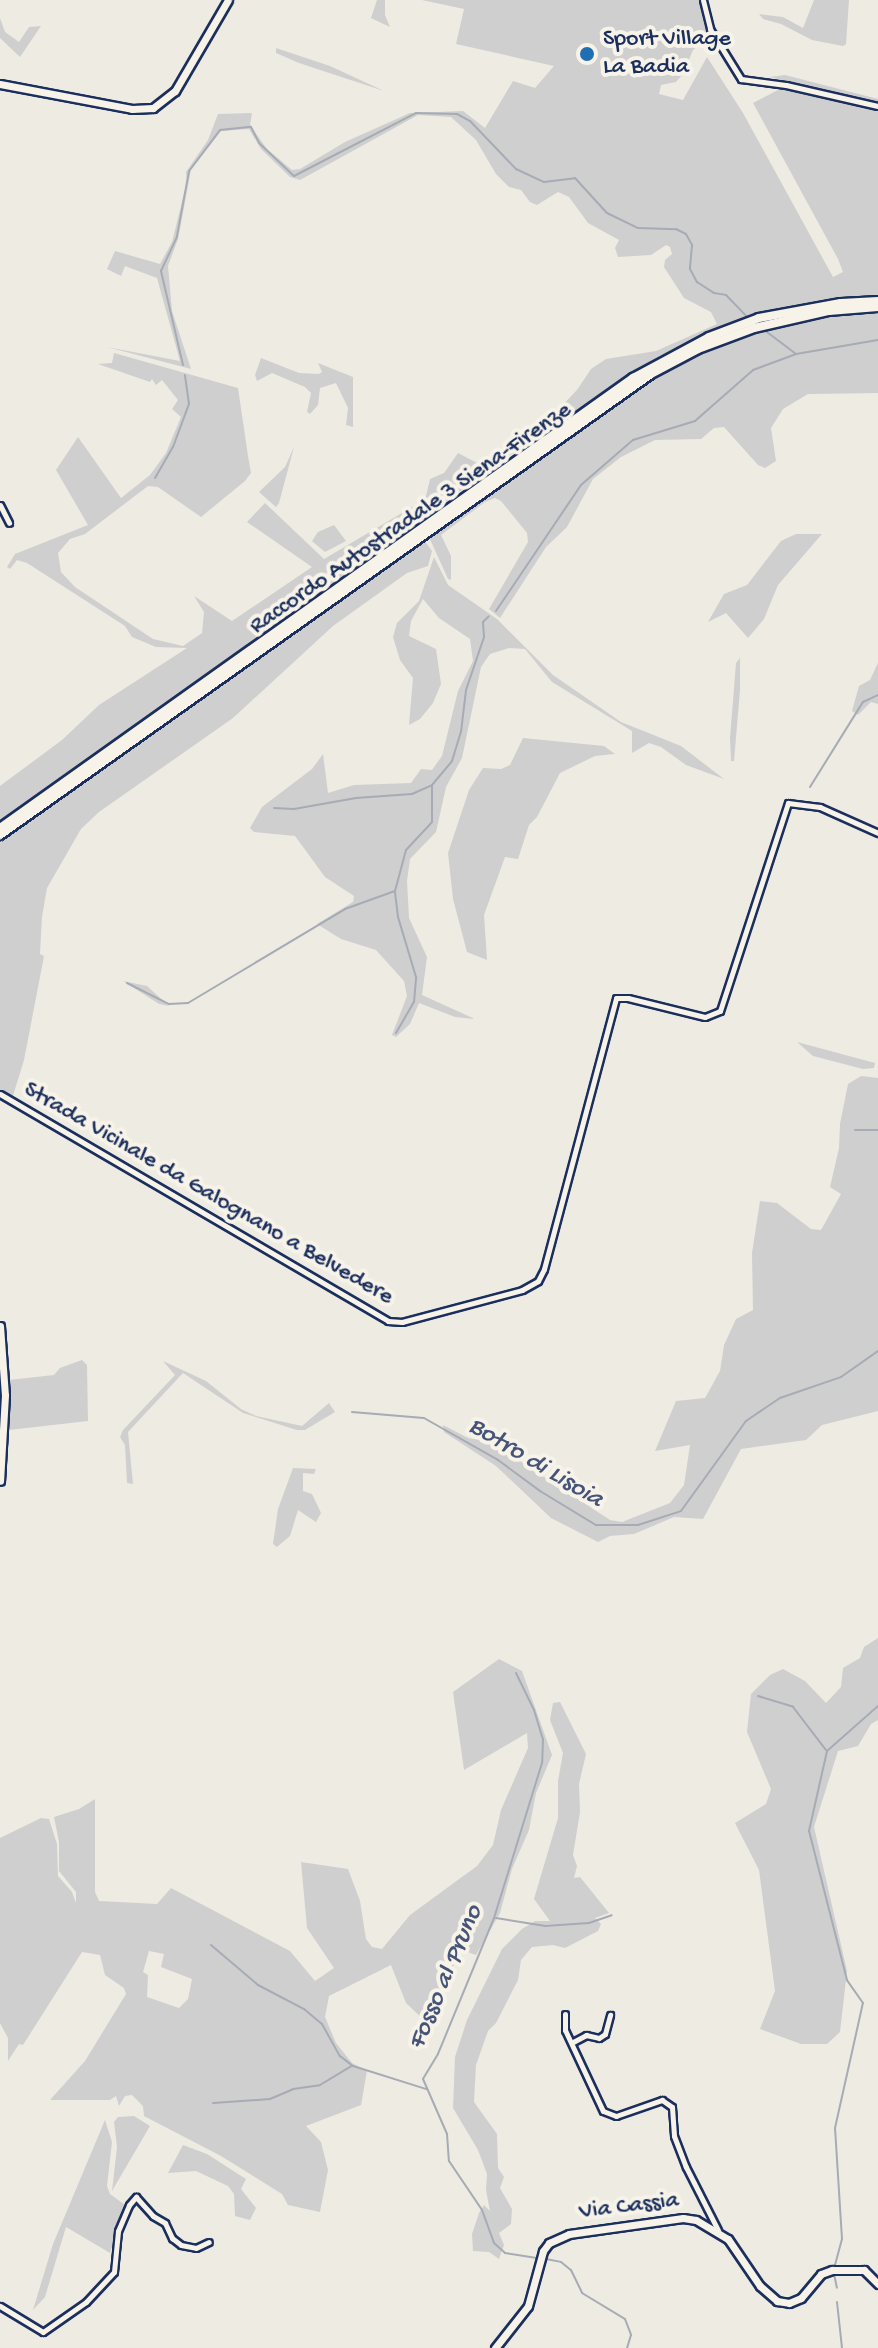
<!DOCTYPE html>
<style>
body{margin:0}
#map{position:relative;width:878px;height:2348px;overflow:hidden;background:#eeebe2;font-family:"Gochi Hand",sans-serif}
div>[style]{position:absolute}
.green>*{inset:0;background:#cfcfcf}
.stream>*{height:2px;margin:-1px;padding:0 1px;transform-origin:1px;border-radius:1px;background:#a6abb5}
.roads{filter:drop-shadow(2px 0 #1b2f5e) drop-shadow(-2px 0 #1b2f5e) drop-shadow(0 2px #1b2f5e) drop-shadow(0 -2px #1b2f5e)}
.minor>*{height:5px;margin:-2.5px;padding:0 2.5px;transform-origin:2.5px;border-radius:2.5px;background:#f7f3e8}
.major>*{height:7px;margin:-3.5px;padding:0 3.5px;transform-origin:3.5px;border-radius:3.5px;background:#f7f3e8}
.highway>*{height:8px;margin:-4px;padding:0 4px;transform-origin:4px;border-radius:4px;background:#f7f3e8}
.dots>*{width:22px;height:22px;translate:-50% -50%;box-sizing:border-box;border:4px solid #f7f3e8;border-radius:50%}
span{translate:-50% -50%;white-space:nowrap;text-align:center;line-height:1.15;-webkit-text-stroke:8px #f7f3e8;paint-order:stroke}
.poi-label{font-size:24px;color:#1b2f5e}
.left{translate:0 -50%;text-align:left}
.street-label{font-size:24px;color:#1b2f5e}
.water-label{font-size:26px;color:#455478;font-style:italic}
</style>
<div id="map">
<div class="green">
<i style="clip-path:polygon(377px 0,385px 0,385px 15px,390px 27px,371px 18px)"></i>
<i style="clip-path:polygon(422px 0,700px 0,709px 37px,693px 50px,683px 74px,676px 82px,661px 85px,659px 94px,683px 100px,707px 57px,743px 113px,833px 277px,843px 272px,838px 259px,753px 103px,784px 87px,878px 108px,878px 297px,821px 302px,756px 315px,659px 356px,506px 458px,418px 522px,408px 510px,426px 496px,430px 479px,444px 473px,458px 453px,479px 464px,490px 459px,552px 416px,577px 390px,591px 369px,606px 359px,656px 351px,717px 324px,711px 312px,684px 298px,664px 267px,665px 260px,672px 254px,670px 247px,666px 245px,651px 255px,618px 257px,615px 248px,619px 240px,588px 223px,569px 197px,558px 192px,537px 205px,530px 202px,521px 190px,509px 187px,496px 174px,476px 140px,451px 117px,418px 115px,300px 180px,290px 177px,261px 149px,249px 129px,221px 131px,191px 170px,178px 239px,168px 266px,172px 311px,191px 369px,107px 347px,180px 361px,157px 278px,125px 266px,121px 276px,107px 269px,115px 251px,160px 264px,172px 242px,187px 182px,186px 172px,208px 140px,218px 114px,252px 113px,250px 125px,267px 149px,292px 170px,300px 169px,345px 142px,410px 113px,463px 111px,485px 128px,513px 81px,535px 88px,554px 66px,456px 44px,464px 9px)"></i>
<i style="clip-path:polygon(814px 0,849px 0,846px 44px,843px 46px,812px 40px,781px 24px,763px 19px,759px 14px,783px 17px,803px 28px)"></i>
<i style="clip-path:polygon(0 18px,5px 32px,19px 42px,29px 27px,41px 26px,20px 57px,0 38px)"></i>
<i style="clip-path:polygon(276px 48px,330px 66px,384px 91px,299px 63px,276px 53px)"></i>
<i style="clip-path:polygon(785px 75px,878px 99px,878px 104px,770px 77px)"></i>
<i style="clip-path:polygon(856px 313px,878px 314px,878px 393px,808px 394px,783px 409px,771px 428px,776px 461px,765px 468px,758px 465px,724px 427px,714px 428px,701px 439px,655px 440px,621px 457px,593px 479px,567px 527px,546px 547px,500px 618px,489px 609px,528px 542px,527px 533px,501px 501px,495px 498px,485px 502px,441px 535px,451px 556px,451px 580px,448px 579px,429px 537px,649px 381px,726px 342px,798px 322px)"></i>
<i style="clip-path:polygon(114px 353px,238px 388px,248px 456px,251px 473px,245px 481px,201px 517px,158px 487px,148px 486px,85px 534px,70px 539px,58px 553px,61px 572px,75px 587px,153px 639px,183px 646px,202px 633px,204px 612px,194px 596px,232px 621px,312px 567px,247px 522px,265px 503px,324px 559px,402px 513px,413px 526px,0 821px,0 786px,62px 740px,99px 705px,187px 648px,156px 647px,132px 637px,125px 626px,27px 563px,17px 560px,10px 569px,7px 567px,15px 554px,88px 525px,56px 470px,78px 437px,121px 498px,150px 475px,166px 453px,181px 417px,172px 409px,178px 400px,162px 380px,156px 385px,152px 379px,150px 382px,98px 364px,112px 363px)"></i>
<i style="clip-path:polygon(261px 358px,299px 373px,319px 374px,322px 372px,318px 363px,353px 377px,353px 427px,346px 425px,348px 408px,336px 383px,320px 388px,318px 405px,310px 414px,307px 412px,311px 393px,305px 387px,272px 373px,257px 381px,255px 375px)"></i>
<i style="clip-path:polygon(294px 447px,279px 503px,276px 507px,259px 492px,285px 467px)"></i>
<i style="clip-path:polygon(334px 525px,346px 541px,325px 552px,312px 541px,318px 532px)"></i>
<i style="clip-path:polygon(796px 534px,822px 534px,778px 585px,764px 619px,748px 638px,726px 613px,708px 622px,724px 594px,747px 585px,781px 541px)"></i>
<i style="clip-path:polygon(424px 540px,432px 551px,428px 566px,407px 573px,333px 626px,233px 718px,99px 812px,81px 829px,47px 888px,42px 917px,40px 954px,44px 956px,24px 1060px,12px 1099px,0 1092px,0 843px)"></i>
<i style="clip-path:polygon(434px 557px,448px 585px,497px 619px,553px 675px,621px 722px,681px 746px,724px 779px,686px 765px,661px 747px,649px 743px,632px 753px,632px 731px,552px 682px,525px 649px,509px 648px,490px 654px,481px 667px,462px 758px,446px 787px,436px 832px,410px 859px,407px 881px,409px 918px,427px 957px,422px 995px,475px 1019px,455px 1017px,419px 1003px,410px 1024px,396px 1037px,392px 1035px,407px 996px,404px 981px,376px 950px,341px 939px,317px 924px,353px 902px,354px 896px,325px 877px,295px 836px,254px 832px,250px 828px,262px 807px,312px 769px,323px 754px,328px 793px,354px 785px,411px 783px,421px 769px,432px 770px,442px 756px,458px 691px,473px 661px,470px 639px,439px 618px,423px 599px,411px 621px,409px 636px,436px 649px,441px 684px,433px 703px,420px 719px,409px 725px,413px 678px,400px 660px,393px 637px,397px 623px,419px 601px)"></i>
<i style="clip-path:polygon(740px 658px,740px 690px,734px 761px,731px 761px,730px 738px,736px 663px)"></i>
<i style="clip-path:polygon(878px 663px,878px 704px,871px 702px,858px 715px,852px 711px,859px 686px,870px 680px)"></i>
<i style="clip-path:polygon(523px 738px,604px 746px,615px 754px,595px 756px,560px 773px,537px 817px,529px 825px,518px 859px,505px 857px,484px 915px,487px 960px,467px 952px,453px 899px,448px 853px,469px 790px,483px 768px,501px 769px,510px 765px)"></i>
<i style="clip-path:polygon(123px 981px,147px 986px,169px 1006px,159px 1004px)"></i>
<i style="clip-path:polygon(797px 1042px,875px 1063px,874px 1068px,863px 1069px,813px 1056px)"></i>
<i style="clip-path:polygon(861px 1076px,878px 1078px,878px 1411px,822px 1425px,806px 1440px,741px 1449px,703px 1519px,674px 1517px,634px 1534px,610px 1536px,598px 1542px,551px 1518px,496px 1466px,444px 1432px,443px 1425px,468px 1438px,491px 1442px,610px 1520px,622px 1522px,670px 1503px,684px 1485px,690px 1445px,655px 1451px,676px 1401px,705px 1398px,720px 1371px,724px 1345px,736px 1319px,753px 1310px,752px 1253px,760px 1201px,777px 1203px,811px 1229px,821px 1230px,841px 1194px,830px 1187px,839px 1148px,840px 1124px,848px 1084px)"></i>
<i style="clip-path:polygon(82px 1360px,87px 1365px,88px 1421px,9px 1430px,9px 1380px,54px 1375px,60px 1368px)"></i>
<i style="clip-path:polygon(163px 1361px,206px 1381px,241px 1409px,256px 1416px,302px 1426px,329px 1403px,335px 1412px,305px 1430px,297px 1430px,243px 1413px,183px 1373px,128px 1432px,133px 1484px,127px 1483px,125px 1445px,120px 1437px,123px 1430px,175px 1375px)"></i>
<i style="clip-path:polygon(293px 1468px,316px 1469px,314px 1474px,303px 1473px,303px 1491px,312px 1494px,321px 1513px,316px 1522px,298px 1510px,290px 1536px,277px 1547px,273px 1544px,278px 1509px)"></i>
<i style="clip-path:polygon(878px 1638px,878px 1720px,871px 1724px,858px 1746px,838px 1751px,814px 1827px,847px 1971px,840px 2032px,827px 2044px,801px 2044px,760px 2029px,775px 1991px,759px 1870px,735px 1823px,766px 1804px,771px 1789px,747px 1732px,751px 1694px,770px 1675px,783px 1669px,805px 1681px,826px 1703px,841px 1687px,843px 1668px,860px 1658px,864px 1647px)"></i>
<i style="clip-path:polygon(evenodd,499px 1659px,522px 1671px,552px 1755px,536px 1793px,529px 1830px,512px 1869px,500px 1913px,476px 1955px,462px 1950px,424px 2020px,406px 2003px,391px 1965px,329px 1996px,325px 2017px,336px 2043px,352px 2063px,367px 2071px,361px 2105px,306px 2126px,321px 2142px,328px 2170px,320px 2212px,288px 2205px,282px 2194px,221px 2156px,144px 2116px,143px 2106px,132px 2095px,125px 2096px,119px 2106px,116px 2096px,110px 2100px,50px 2100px,85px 2061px,126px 1994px,124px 1988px,105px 1975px,100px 1955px,82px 1952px,23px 2045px,19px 2044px,8px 2061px,8px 2038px,0 2023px,0 1838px,41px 1818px,49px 1819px,57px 1844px,58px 1876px,72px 1892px,76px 1903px,76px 1892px,59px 1871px,59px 1842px,54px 1817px,79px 1809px,95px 1799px,95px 1892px,99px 1901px,157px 1904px,171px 1888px,290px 1951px,315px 1981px,334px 1968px,307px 1928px,301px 1862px,348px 1869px,360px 1901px,366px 1939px,372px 1947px,382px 1949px,410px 1915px,477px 1866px,493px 1845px,501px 1810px,528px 1748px,527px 1733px,464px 1770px,453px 1692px,499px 1659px,149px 1951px,164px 1954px,161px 1967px,192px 1979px,188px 1999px,179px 2008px,147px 1997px,148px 1975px,143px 1972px,149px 1951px)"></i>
<i style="clip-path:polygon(560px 1702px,586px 1754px,579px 1784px,580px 1812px,573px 1855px,577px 1866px,574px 1878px,580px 1877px,609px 1913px,595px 1918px,601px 1924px,598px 1931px,565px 1948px,553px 1945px,532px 1947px,521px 1960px,518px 1980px,496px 2023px,488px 2031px,476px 2065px,474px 2102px,497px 2134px,498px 2168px,504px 2177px,500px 2188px,512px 2209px,511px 2224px,499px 2233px,504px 2245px,499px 2259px,489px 2252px,473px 2251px,472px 2234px,479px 2213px,484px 2205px,490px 2211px,486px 2190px,487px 2174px,478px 2150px,453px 2108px,455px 2057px,467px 2020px,502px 1949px,522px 1929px,535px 1921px,550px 1921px,534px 1899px,558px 1818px,558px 1781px,563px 1753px,550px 1720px,553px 1703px)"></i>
<i style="clip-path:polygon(134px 2116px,150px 2126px,112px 2191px,117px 2147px,114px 2122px,118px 2117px)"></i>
<i style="clip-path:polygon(105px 2120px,112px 2142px,107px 2186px,110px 2194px,125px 2205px,110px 2253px,66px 2227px,45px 2297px,33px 2310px,53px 2244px)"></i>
<i style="clip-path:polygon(183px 2145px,207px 2154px,246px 2179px,241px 2189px,256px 2208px,250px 2220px,235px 2216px,234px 2194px,228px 2186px,196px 2171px,168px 2173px)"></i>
</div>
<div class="stream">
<i style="left:763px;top:329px;width:41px;rotate:37.1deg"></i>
<i style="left:183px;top:365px;width:97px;rotate:-103.2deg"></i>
<i style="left:161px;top:271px;width:38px;rotate:-65deg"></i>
<i style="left:177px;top:236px;width:66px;rotate:-79.5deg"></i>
<i style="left:189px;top:171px;width:51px;rotate:-52.9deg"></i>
<i style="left:220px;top:130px;width:31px;rotate:-6deg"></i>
<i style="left:251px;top:127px;width:18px;rotate:63deg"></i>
<i style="left:259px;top:143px;width:48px;rotate:43.3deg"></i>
<i style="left:294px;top:176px;width:137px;rotate:-27.3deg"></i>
<i style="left:416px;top:113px;width:41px;rotate:1.4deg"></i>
<i style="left:457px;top:114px;width:15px;rotate:28deg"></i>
<i style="left:470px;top:121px;width:66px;rotate:46.2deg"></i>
<i style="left:516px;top:169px;width:31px;rotate:25deg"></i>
<i style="left:544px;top:182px;width:31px;rotate:-7deg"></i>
<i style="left:575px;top:178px;width:47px;rotate:47.6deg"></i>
<i style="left:607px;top:213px;width:34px;rotate:26deg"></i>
<i style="left:638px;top:228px;width:38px;rotate:2deg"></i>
<i style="left:676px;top:229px;width:11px;rotate:27deg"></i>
<i style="left:686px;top:234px;width:13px;rotate:61deg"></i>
<i style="left:692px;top:245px;width:24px;rotate:95deg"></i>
<i style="left:690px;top:269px;width:15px;rotate:62deg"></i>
<i style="left:697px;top:282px;width:20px;rotate:33deg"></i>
<i style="left:714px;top:293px;width:12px;rotate:9deg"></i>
<i style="left:726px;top:295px;width:29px;rotate:46deg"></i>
<i style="left:155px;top:478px;width:36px;rotate:-60deg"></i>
<i style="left:173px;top:447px;width:46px;rotate:-69.6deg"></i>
<i style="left:189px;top:404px;width:29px;rotate:-98deg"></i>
<i style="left:496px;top:611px;width:152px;rotate:-56deg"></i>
<i style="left:581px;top:485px;width:69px;rotate:-40.9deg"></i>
<i style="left:633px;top:440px;width:65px;rotate:-17deg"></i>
<i style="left:695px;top:421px;width:77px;rotate:-41.3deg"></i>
<i style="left:753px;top:370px;width:46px;rotate:-20.4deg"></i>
<i style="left:796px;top:354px;width:83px;rotate:-9.7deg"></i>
<i style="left:810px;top:787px;width:100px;rotate:-58.1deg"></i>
<i style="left:863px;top:702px;width:17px;rotate:-25deg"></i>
<i style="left:274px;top:808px;width:20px;rotate:3deg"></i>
<i style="left:294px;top:809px;width:63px;rotate:-10.1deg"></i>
<i style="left:356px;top:798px;width:56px;rotate:-4.1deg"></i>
<i style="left:412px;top:794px;width:22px;rotate:-24deg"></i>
<i style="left:127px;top:983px;width:47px;rotate:26.6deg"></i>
<i style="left:169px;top:1004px;width:19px;rotate:-3deg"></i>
<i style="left:188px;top:1003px;width:183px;rotate:-30.9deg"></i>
<i style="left:345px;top:909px;width:53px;rotate:-19.8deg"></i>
<i style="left:396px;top:1033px;width:36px;rotate:-60deg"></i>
<i style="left:414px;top:1002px;width:25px;rotate:-85deg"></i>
<i style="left:416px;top:977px;width:63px;rotate:-106.7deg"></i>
<i style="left:398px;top:917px;width:26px;rotate:-97deg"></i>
<i style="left:395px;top:891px;width:42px;rotate:-75deg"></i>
<i style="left:406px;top:850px;width:38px;rotate:-47deg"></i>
<i style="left:432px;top:822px;width:37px;rotate:-90deg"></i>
<i style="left:432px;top:785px;width:31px;rotate:-50deg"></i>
<i style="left:452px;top:761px;width:30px;rotate:-73deg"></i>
<i style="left:461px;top:732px;width:42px;rotate:-83.2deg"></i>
<i style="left:466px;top:690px;width:56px;rotate:-71.2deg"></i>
<i style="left:484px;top:637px;width:15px;rotate:-94deg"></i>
<i style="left:483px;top:622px;width:8px;rotate:-45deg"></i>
<i style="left:855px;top:1130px;width:23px"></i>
<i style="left:352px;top:1412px;width:72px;rotate:4.8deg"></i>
<i style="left:424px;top:1418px;width:85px;rotate:29.6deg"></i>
<i style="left:498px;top:1460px;width:52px;rotate:36.4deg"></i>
<i style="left:540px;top:1491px;width:66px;rotate:31.3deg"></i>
<i style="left:596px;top:1525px;width:42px"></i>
<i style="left:638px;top:1525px;width:45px;rotate:-18deg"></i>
<i style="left:681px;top:1511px;width:111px;rotate:-54.2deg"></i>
<i style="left:746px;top:1421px;width:41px;rotate:-34.1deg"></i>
<i style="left:780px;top:1398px;width:65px;rotate:-19deg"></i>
<i style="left:841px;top:1377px;width:45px;rotate:-35.1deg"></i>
<i style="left:516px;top:1673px;width:41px;rotate:64.1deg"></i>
<i style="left:534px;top:1710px;width:30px;rotate:73deg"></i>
<i style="left:543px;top:1739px;width:24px;rotate:92deg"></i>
<i style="left:542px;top:1763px;width:162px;rotate:107.2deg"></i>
<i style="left:494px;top:1918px;width:147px;rotate:112.4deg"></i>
<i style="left:438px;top:2054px;width:29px;rotate:121deg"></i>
<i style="left:423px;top:2079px;width:60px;rotate:66.4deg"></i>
<i style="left:447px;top:2134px;width:27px;rotate:86deg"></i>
<i style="left:449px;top:2161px;width:59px;rotate:56deg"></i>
<i style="left:482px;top:2210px;width:35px;rotate:70deg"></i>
<i style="left:494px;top:2243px;width:15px;rotate:42deg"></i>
<i style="left:505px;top:2253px;width:32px;rotate:9deg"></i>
<i style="left:758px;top:1696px;width:37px;rotate:17deg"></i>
<i style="left:793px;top:1707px;width:54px;rotate:52.5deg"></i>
<i style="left:496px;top:1918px;width:50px;rotate:9.3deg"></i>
<i style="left:545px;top:1926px;width:44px;rotate:-3.9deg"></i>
<i style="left:589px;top:1923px;width:24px;rotate:-19deg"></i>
<i style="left:211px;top:1945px;width:62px;rotate:40.4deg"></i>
<i style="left:258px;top:1985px;width:52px;rotate:27.6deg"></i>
<i style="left:304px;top:2009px;width:23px;rotate:40deg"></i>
<i style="left:322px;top:2024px;width:37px;rotate:61deg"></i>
<i style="left:340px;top:2056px;width:16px;rotate:38deg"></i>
<i style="left:353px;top:2066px;width:77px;rotate:17.5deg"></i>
<i style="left:213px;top:2103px;width:57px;rotate:-4deg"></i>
<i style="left:270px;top:2099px;width:25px;rotate:-23deg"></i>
<i style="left:293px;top:2089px;width:27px;rotate:-8deg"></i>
<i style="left:320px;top:2085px;width:37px;rotate:-31deg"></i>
<i style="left:546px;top:2259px;width:15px;rotate:11deg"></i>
<i style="left:561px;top:2262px;width:13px;rotate:39deg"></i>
<i style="left:571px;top:2270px;width:25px;rotate:64deg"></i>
<i style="left:582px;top:2293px;width:50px;rotate:31.2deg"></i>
<i style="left:625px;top:2319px;width:17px;rotate:69deg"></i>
<i style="left:631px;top:2335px;width:14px;rotate:107deg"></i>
<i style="left:835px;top:2265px;width:27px;rotate:-75deg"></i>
<i style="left:842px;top:2239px;width:111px;rotate:-93.6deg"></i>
<i style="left:835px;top:2128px;width:128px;rotate:-77.4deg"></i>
<i style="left:863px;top:2003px;width:28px;rotate:-125deg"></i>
<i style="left:847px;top:1980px;width:154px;rotate:-104.3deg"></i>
<i style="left:809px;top:1831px;width:82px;rotate:-77.3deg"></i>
<i style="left:827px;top:1751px;width:68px;rotate:-41.4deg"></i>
<i style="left:834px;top:2274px;width:14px;rotate:78deg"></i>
<i style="left:837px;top:2302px;width:46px;rotate:83.8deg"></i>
</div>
<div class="roads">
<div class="minor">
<i style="left:703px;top:0;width:30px;rotate:76deg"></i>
<i style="left:710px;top:29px;width:59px;rotate:58.2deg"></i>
<i style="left:741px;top:79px;width:45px;rotate:7.6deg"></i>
<i style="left:786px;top:85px;width:94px;rotate:12.9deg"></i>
<i style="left:0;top:505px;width:20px;rotate:63deg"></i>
<i style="left:0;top:1094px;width:450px;rotate:30.3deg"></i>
<i style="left:388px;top:1321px;width:14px;rotate:4deg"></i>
<i style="left:402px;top:1322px;width:124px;rotate:-14.9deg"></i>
<i style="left:522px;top:1290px;width:18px;rotate:-29deg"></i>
<i style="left:538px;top:1281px;width:13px;rotate:-63deg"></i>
<i style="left:544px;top:1269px;width:280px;rotate:-75.1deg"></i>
<i style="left:616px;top:998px;width:12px"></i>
<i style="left:628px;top:998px;width:79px;rotate:13.9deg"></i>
<i style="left:705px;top:1017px;width:16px;rotate:-22deg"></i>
<i style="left:720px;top:1011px;width:219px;rotate:-71.9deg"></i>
<i style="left:788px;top:803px;width:32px;rotate:7deg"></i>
<i style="left:820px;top:807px;width:64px;rotate:24.1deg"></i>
<i style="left:565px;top:2014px;width:16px;rotate:90deg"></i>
<i style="left:565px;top:2030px;width:89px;rotate:64.9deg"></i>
<i style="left:603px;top:2111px;width:14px;rotate:21deg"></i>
<i style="left:616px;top:2116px;width:49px;rotate:-19.2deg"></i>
<i style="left:662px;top:2100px;width:12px;rotate:35deg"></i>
<i style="left:672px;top:2107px;width:29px;rotate:86deg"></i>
<i style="left:674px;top:2136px;width:33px;rotate:69deg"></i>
<i style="left:686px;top:2167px;width:71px;rotate:63.1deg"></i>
<i style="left:573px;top:2042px;width:15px;rotate:-28deg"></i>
<i style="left:586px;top:2035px;width:13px;rotate:13deg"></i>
<i style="left:599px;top:2038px;width:7px;rotate:-34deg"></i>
<i style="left:605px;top:2034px;width:20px;rotate:-75deg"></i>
<i style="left:0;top:2306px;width:50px;rotate:31.2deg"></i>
<i style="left:43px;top:2332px;width:52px;rotate:-34.9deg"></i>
<i style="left:86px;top:2302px;width:41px;rotate:-47deg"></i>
<i style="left:114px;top:2272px;width:41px;rotate:-84.4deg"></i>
<i style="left:118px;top:2231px;width:28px;rotate:-67deg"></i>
<i style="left:129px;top:2205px;width:11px;rotate:-49deg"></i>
<i style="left:136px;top:2197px;width:25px;rotate:48deg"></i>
<i style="left:153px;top:2216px;width:14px;rotate:30deg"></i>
<i style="left:165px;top:2223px;width:17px;rotate:65deg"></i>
<i style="left:172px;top:2238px;width:11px;rotate:38deg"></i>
<i style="left:181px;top:2245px;width:15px;rotate:11deg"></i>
<i style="left:196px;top:2248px;width:14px;rotate:-25deg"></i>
</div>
<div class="major">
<i style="left:0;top:84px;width:134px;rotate:10.7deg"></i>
<i style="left:132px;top:109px;width:21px;rotate:-3deg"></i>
<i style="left:153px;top:108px;width:28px;rotate:-38deg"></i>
<i style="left:175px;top:91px;width:105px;rotate:-59.8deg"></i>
<i style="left:0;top:1326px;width:69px;rotate:85.9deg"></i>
<i style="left:5px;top:1395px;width:86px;rotate:93.3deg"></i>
<i style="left:495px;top:2348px;width:53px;rotate:-51.8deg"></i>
<i style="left:528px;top:2306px;width:57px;rotate:-74.7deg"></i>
<i style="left:543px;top:2251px;width:10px;rotate:-53deg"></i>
<i style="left:549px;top:2243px;width:22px;rotate:-24deg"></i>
<i style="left:569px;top:2234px;width:115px;rotate:-8deg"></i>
<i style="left:683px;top:2218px;width:13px;rotate:9deg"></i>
<i style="left:696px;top:2220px;width:37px;rotate:31deg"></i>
<i style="left:728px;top:2239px;width:57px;rotate:55.8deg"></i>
<i style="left:760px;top:2286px;width:23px;rotate:41deg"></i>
<i style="left:777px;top:2301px;width:12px;rotate:9deg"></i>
<i style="left:789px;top:2303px;width:13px;rotate:-23deg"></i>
<i style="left:801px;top:2298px;width:31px;rotate:-50deg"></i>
<i style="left:821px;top:2274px;width:12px;rotate:-20deg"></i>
<i style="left:832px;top:2270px;width:32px"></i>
<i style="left:864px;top:2270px;width:20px;rotate:45deg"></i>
</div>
<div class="highway">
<i style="left:0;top:828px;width:777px;rotate:-35.41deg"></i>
<i style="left:633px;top:378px;width:86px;rotate:-28.3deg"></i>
<i style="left:709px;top:337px;width:53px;rotate:-20.8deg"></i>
<i style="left:759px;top:318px;width:83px;rotate:-10.4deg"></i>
<i style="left:841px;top:303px;width:37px;rotate:-3deg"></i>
<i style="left:0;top:835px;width:798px;rotate:-35.3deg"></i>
<i style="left:651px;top:374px;width:53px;rotate:-28deg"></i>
<i style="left:698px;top:349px;width:60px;rotate:-20.6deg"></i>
<i style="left:754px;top:328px;width:77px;rotate:-12.8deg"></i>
<i style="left:829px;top:311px;width:49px;rotate:-4.7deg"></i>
</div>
</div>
<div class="dots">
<i style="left:587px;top:54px;background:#1f6fb2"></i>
</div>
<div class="poi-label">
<span class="left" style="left:603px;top:54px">Sport Village<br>La Badia</span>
</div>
<div class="street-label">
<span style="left:411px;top:519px;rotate:-35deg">Raccordo Autostradale 3 Siena-Firenze</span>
<span style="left:208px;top:1194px;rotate:30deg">Strada Vicinale da Galognano a Belvedere</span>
<span style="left:629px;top:2207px;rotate:-7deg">Via Cassia</span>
</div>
<div class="water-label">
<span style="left:535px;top:1464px;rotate:31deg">Botro di Lisoia</span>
<span style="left:447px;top:1978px;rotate:-67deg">Fosso al Pruno</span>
</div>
</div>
